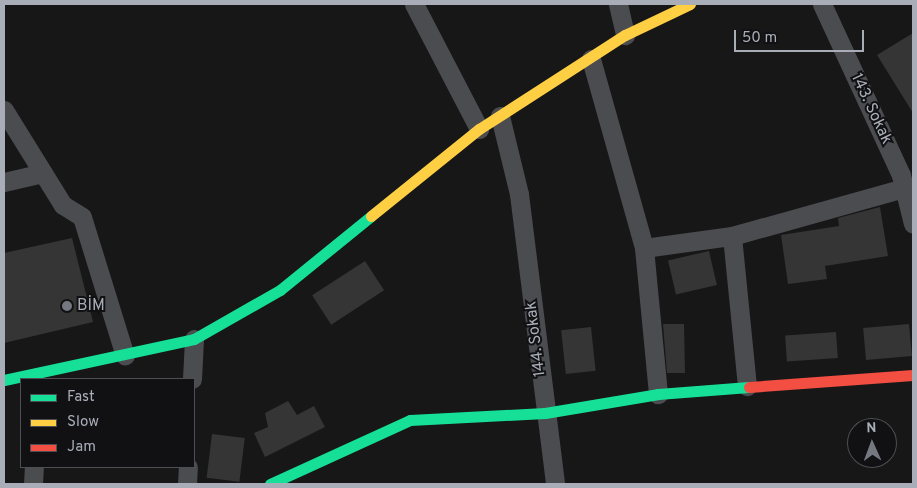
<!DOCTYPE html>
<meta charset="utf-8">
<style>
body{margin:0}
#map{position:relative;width:917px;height:488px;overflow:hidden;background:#171717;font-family:Overpass,sans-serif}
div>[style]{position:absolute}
.building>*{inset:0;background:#353536;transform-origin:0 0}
.street>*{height:19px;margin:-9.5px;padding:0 9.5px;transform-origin:9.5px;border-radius:9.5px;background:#4b4c50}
.fast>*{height:11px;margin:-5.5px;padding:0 5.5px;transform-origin:5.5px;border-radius:5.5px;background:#16e098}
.slow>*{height:11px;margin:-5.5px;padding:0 5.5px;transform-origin:5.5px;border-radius:5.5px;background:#ffcf43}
.jam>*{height:11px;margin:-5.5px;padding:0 5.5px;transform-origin:5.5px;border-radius:5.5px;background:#f24e42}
.dots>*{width:14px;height:14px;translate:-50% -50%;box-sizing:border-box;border:2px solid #111113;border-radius:50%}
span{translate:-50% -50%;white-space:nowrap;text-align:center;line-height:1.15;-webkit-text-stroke:4px #111113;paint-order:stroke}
.street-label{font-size:16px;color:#a8adb8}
.poi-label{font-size:16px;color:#a8adb8}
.left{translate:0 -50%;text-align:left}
.frame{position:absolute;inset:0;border:5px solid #a8adb8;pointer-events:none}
.legend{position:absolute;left:20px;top:378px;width:175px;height:90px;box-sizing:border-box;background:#111113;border:1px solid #4d4f55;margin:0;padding:6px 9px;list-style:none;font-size:15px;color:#a8adb8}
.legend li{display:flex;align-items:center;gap:10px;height:25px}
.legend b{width:25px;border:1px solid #4d4f55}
.north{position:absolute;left:847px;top:418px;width:50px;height:50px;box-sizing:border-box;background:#111113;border:1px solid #4d4f55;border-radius:50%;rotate:358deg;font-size:14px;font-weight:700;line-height:20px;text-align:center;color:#a8adb8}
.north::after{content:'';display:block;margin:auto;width:18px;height:22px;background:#757880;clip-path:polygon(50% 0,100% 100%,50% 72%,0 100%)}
.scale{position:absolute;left:734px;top:30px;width:130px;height:22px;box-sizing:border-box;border:2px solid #a8adb8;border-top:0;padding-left:6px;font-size:15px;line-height:18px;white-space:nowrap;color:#a8adb8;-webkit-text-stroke:4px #111113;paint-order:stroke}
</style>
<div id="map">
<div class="building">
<i style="clip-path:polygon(913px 33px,913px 113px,877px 55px)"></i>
<i style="clip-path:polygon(880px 207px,888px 256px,825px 266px,827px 279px,788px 284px,781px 235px,839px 226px,838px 218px)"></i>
<i style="clip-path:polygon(72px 238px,93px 322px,4px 343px,4px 253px)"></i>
<i style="left:709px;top:251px;width:35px;height:42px;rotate:77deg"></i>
<i style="left:365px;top:261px;width:35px;height:63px;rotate:57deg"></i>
<i style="clip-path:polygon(663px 324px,684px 324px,685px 373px,667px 373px)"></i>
<i style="left:909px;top:324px;width:32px;height:46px;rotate:85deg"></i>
<i style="left:591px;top:327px;width:44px;height:30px;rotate:84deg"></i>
<i style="left:836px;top:332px;width:26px;height:51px;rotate:86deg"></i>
<i style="clip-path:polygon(288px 401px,297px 415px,314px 406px,325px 427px,265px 457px,254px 433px,268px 427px,265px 413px)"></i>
<i style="left:212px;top:434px;width:33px;height:44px;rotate:7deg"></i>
</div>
<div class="street">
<i style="left:414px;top:4px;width:141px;rotate:62.5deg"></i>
<i style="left:618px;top:4px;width:32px;rotate:77deg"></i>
<i style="left:822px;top:4px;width:188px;rotate:65.2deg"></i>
<i style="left:901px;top:175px;width:50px;rotate:76.2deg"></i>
<i style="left:591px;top:59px;width:196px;rotate:74.3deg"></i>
<i style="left:644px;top:248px;width:147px;rotate:84.5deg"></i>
<i style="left:4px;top:110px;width:112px;rotate:58.2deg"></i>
<i style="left:63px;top:205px;width:22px;rotate:32deg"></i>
<i style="left:82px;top:217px;width:145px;rotate:72.8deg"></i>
<i style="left:500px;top:116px;width:80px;rotate:76.3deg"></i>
<i style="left:519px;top:194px;width:292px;rotate:82.9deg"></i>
<i style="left:4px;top:182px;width:40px;rotate:-13deg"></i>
<i style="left:732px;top:236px;width:151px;rotate:84.3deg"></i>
<i style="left:644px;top:248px;width:89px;rotate:-7.8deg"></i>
<i style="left:732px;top:236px;width:179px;rotate:-15.6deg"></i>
<i style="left:192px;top:379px;width:40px;rotate:-87.1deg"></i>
<i style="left:33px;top:484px;width:17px;rotate:-87deg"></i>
<i style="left:187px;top:484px;width:17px;rotate:-87deg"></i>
</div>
<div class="fast">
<i style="left:4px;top:380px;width:194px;rotate:-12.2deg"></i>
<i style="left:194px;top:339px;width:99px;rotate:-29.7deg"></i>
<i style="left:280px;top:290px;width:117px;rotate:-39.1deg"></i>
<i style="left:270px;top:484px;width:154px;rotate:-24.6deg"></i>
<i style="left:410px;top:420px;width:135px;rotate:-3deg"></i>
<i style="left:545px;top:413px;width:115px;rotate:-9.5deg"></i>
<i style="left:658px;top:394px;width:91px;rotate:-4.4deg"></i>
</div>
<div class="slow">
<i style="left:371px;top:216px;width:139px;rotate:-38.9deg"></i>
<i style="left:479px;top:129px;width:174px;rotate:-32.8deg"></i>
<i style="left:625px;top:35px;width:72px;rotate:-25.5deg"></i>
</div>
<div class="jam">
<i style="left:749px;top:387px;width:164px;rotate:-4.2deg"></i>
</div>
<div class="dots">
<i style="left:67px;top:306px;background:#757880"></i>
</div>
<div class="street-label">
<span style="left:871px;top:109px;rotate:65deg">143. Sokak</span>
<span style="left:536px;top:339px;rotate:-97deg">144. Sokak</span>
</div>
<div class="poi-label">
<span class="left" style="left:77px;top:306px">BİM</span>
</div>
<div class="frame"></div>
<ul class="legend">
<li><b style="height:6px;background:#16e098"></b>Fast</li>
<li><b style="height:6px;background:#ffcf43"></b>Slow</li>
<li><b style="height:6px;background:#f24e42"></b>Jam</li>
</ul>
<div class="north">N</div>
<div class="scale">50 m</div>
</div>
